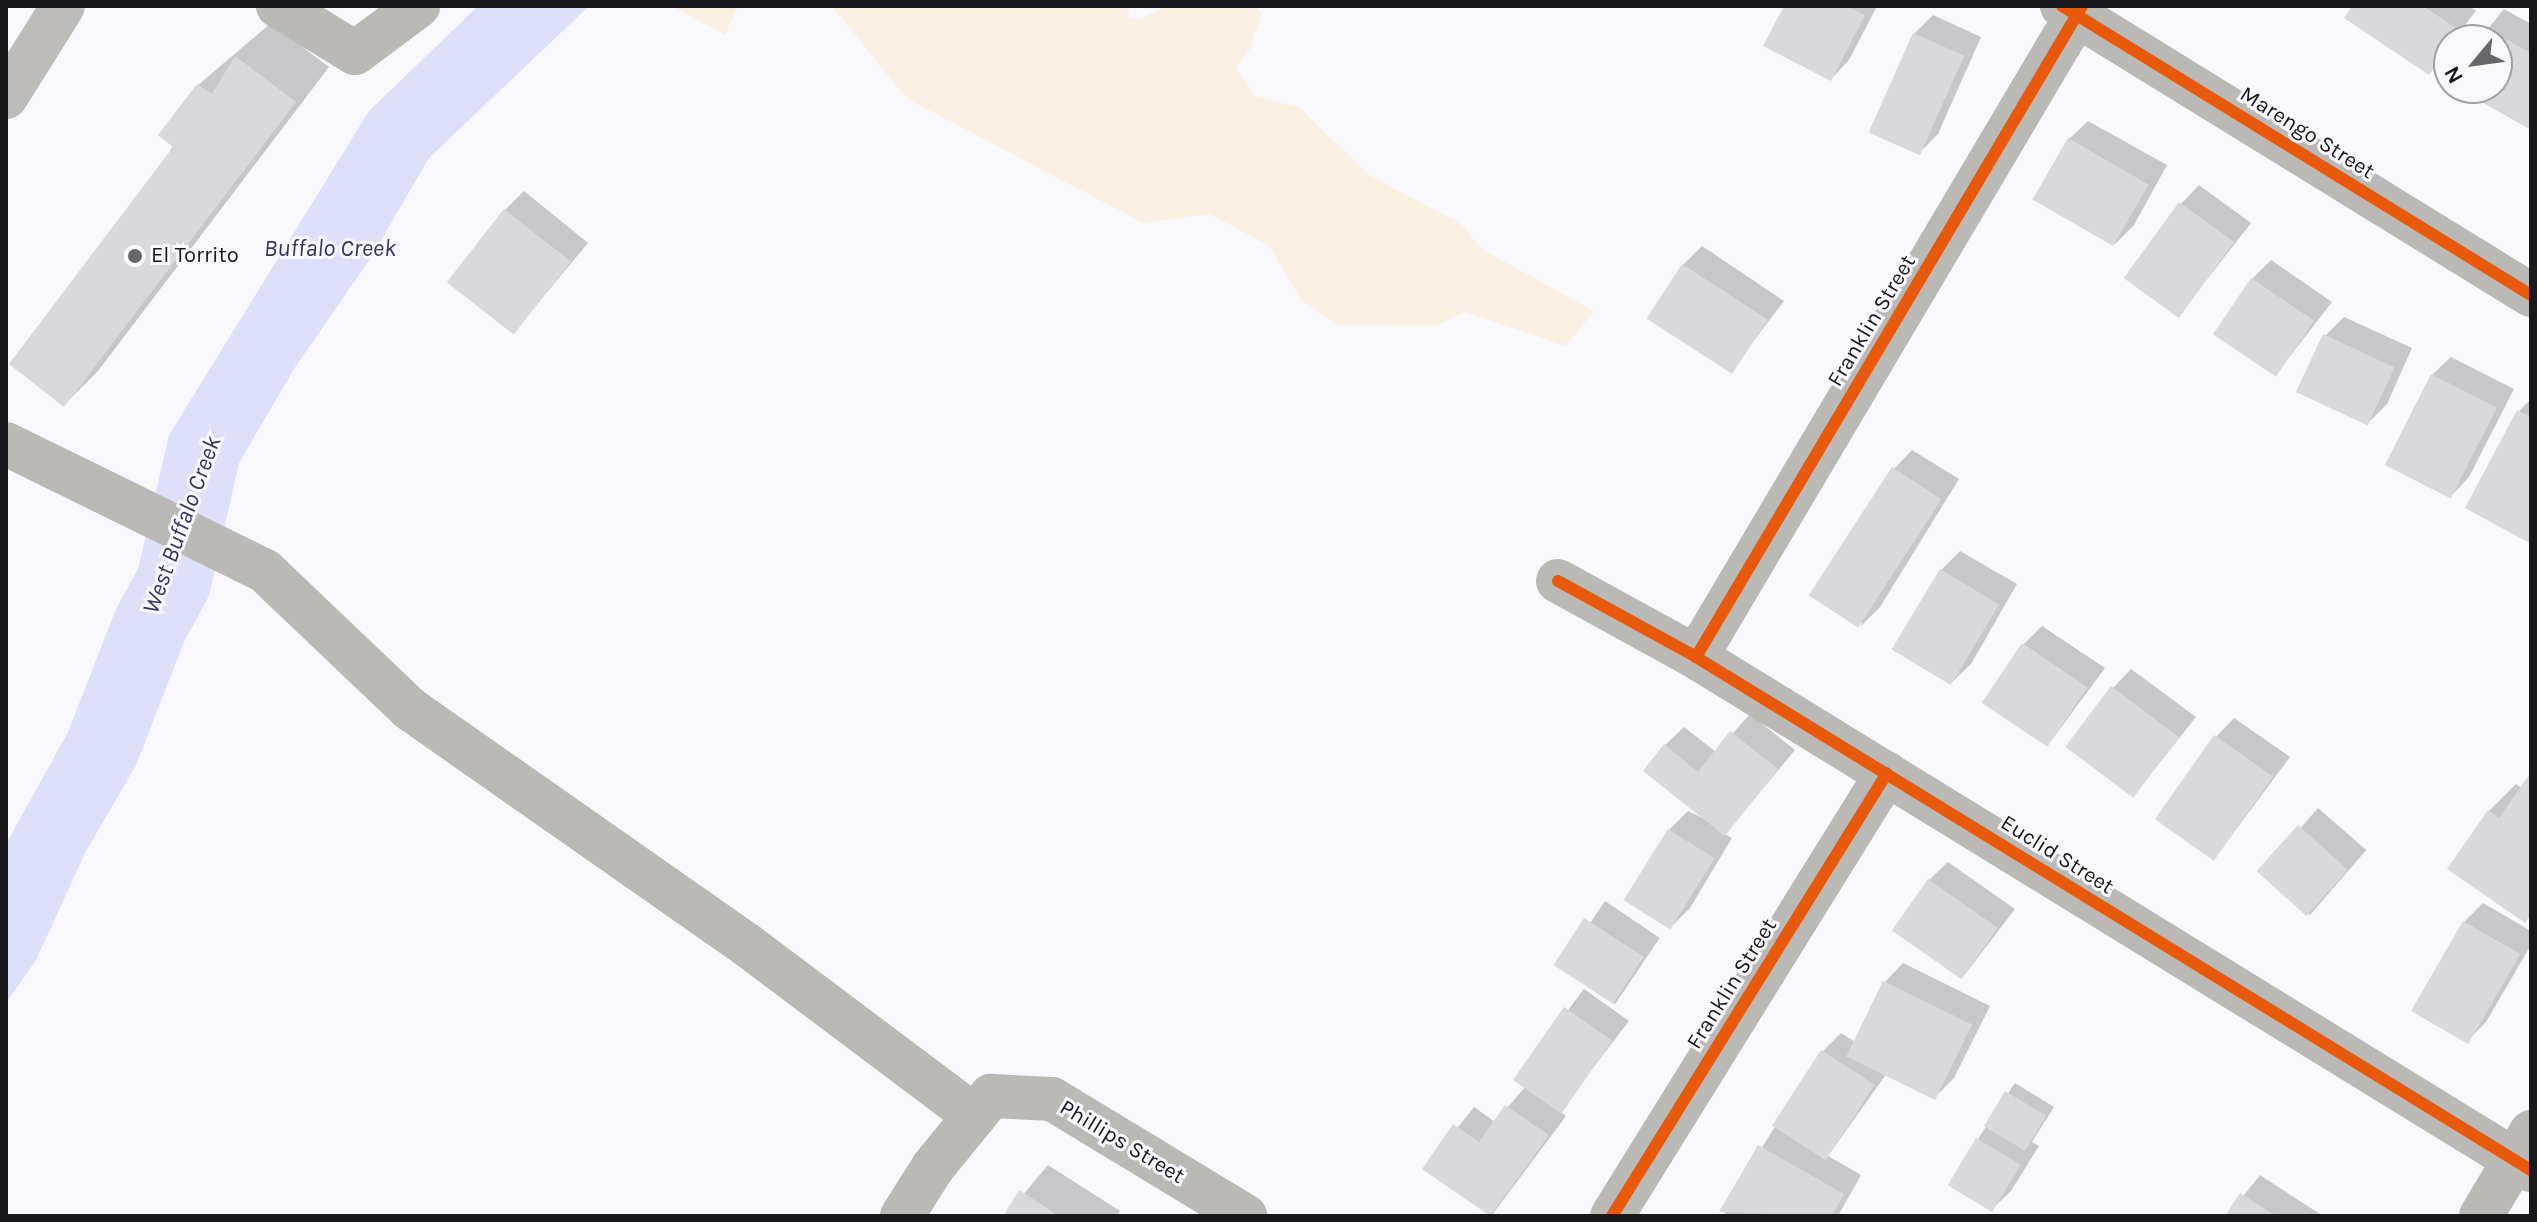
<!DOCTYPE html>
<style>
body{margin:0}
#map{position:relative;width:2537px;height:1222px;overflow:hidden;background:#f9f9fd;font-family:Karla,sans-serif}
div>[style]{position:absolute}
.green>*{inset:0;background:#faf0e3}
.water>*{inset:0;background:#dee0f9}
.shadow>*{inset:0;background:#0003;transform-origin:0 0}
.building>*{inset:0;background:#d9d9dd;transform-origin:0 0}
.minor>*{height:44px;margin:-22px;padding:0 22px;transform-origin:22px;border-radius:22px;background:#bbb9b6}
.major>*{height:44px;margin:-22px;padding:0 22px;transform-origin:22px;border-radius:22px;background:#bebcba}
.cycleway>*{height:12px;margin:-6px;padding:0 6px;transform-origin:6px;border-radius:6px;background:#e8590c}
.dots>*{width:22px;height:22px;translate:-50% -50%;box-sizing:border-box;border:4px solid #f8f8fe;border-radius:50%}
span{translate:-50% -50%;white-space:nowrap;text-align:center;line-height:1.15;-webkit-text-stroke:6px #f8f8fe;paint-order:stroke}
.street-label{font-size:22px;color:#19191c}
.poi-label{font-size:22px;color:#19191c}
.left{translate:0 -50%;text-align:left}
.water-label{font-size:24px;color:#353460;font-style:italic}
.frame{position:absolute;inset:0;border:8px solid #19191c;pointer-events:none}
.north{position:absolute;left:2433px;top:24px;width:80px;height:80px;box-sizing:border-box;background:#f8f8fe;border:2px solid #9f9fa4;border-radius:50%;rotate:241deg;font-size:22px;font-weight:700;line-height:32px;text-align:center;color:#19191c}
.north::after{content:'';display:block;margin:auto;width:28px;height:36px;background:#67676b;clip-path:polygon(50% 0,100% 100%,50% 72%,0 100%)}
</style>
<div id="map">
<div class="green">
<i style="clip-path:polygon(672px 6px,738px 6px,725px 35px)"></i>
<i style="clip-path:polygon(832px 6px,1128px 6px,1129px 18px,1140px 19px,1166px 6px,1252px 6px,1262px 12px,1250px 49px,1236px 68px,1255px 96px,1299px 107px,1370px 176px,1459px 222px,1482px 249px,1594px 311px,1566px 346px,1465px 312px,1436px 326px,1337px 325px,1301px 300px,1269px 246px,1210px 214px,1143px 223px,906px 98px)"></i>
</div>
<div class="water">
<i style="clip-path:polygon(478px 6px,589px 6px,429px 158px,370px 259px,294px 369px,239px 463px,209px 596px,184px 642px,136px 765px,85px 853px,36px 960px,6px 1003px,6px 844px,68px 732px,116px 609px,138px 569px,169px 435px,369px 111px)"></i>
</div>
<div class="shadow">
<i style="clip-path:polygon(1786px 6px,1877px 6px,1849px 60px,1831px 79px)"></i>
<i style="clip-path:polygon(2354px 6px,2469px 6px,2476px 11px,2429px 72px)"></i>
<i style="clip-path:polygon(2504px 9px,2531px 24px,2531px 128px,2461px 88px,2497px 88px,2497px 40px,2479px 40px)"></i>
<i style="clip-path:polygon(1933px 15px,1981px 37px,1938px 134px,1919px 153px,1914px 34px)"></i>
<i style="clip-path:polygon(271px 23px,329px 67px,98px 371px,64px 405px,198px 85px)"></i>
<i style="clip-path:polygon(2088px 121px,2167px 165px,2134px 225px,2115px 244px,2069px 139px)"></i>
<i style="clip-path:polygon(2199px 185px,2251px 223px,2179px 315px,2181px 204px)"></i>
<i style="clip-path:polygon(524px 191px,588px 243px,513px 333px,505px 210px)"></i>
<i style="clip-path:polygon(1702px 246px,1784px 301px,1730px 372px,1683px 265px)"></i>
<i style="clip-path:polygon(2271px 260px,2332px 302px,2276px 374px,2252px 279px)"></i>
<i style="clip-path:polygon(2344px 317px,2412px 348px,2387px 404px,2368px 423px,2325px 336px)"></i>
<i style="clip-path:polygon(2451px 357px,2514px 389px,2469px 477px,2451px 496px,2432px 375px)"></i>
<i style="clip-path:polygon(2531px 399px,2531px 542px,2519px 411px)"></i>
<i style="clip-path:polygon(1912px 450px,1959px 479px,1880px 607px,1861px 626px,1894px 469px)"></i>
<i style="clip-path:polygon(1960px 551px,2017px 584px,1971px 664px,1952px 682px,1941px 570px)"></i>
<i style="clip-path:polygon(2042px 626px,2105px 668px,2048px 745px,2024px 644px)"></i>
<i style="clip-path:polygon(2131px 669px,2196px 717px,2133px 796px,2113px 688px)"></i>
<i style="clip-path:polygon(1750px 714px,1795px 750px,1725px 834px,1732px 838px,1690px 908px,1671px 927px,1627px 900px,1669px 830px,1688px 811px,1707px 820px,1665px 745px,1684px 727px,1716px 752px)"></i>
<i style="clip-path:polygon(2234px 718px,2290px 757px,2214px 859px,2216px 737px)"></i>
<i style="clip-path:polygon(2531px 776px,2531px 914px,2489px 811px,2516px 784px,2522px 788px)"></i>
<i style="left:2318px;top:808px;width:64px;height:86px;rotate:41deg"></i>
<i style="clip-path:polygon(1948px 862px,2015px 909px,1963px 977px,1929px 880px)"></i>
<i style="left:1605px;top:901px;width:66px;height:80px;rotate:34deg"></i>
<i style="clip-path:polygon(2483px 903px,2531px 931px,2531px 945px,2486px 1022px,2467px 1041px,2464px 922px)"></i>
<i style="clip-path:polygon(1903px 963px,1990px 1006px,1954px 1078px,1935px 1097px,1887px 1073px,1828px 1156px,1861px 1175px,1838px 1216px,1730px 1216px,1722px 1211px,1822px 1052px,1841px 1033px,1855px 1042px,1885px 982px)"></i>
<i style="clip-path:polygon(1584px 989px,1629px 1021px,1560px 1111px,1566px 1116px,1492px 1215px,1425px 1169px,1474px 1107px,1495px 1122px,1526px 1086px,1516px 1079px)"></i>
<i style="clip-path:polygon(2015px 1083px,2054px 1107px,2032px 1142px,2039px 1146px,2011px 1191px,1992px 1209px,1978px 1139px)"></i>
<i style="clip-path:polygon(1048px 1165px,1120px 1211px,1117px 1216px,1005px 1216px)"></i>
<i style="clip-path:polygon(2260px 1175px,2323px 1216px,2227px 1216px)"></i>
</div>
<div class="building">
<i style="clip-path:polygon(1784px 6px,1847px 6px,1865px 15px,1831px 81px,1763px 46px)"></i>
<i style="clip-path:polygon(2352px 6px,2423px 6px,2459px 30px,2429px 75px,2344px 18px)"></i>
<i style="clip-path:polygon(2484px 27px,2531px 53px,2531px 130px,2457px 88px,2497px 88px,2497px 40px,2477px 40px)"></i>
<i style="left:1913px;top:33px;width:56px;height:109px;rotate:24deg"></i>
<i style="clip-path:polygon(235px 56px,296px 102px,64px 407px,9px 364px,173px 147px,158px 135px,197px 84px,212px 94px)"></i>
<i style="left:2068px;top:138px;width:93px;height:71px;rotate:30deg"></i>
<i style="left:2179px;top:202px;width:68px;height:94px;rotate:36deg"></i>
<i style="left:504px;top:209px;width:85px;height:93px;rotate:38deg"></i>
<i style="left:1682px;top:264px;width:102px;height:65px;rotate:33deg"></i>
<i style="left:2251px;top:278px;width:76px;height:68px;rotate:34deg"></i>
<i style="left:2323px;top:334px;width:79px;height:64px;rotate:25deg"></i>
<i style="left:2431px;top:374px;width:74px;height:102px;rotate:27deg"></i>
<i style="clip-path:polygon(2517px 410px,2531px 417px,2531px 544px,2465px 508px)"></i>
<i style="left:1892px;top:467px;width:59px;height:153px;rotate:33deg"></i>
<i style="left:1940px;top:569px;width:69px;height:94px;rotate:31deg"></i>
<i style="left:2022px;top:643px;width:79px;height:72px;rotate:34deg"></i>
<i style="left:2111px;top:686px;width:85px;height:76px;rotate:37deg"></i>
<i style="clip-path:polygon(1730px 731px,1778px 769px,1725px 836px,1643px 771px,1664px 744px,1698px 772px)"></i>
<i style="left:2214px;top:735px;width:72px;height:103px;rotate:35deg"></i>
<i style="clip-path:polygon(2531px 772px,2531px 914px,2525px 923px,2447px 869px,2488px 810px,2499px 818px)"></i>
<i style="left:2298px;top:825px;width:67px;height:62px;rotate:42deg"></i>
<i style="left:1668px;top:829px;width:55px;height:84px;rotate:32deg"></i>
<i style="left:1928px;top:879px;width:85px;height:63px;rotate:35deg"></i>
<i style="left:1584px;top:918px;width:71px;height:56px;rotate:33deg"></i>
<i style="left:2463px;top:921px;width:66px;height:104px;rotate:30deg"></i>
<i style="left:1883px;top:981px;width:99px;height:84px;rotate:26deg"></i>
<i style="left:1564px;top:1007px;width:59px;height:89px;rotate:35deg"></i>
<i style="left:1821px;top:1050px;width:64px;height:90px;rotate:33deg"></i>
<i style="left:2005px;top:1091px;width:48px;height:41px;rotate:31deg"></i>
<i style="clip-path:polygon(1505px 1105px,1549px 1135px,1490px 1216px,1422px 1169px,1453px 1124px,1479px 1142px)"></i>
<i style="left:1976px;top:1138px;width:52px;height:55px;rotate:31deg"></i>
<i style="clip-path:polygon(1758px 1145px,1844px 1194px,1832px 1216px,1719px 1212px)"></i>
<i style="clip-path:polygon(1019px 1190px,1059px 1216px,1003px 1216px)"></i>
<i style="clip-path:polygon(2240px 1193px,2276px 1216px,2225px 1216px)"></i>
</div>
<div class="minor">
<i style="left:278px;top:6px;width:90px;rotate:31.4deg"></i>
<i style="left:355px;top:53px;width:79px;rotate:-36.7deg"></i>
<i style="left:2062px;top:6px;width:551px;rotate:31.64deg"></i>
<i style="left:6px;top:444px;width:288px;rotate:26.1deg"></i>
<i style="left:265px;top:571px;width:200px;rotate:43.6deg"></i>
<i style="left:410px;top:709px;width:411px;rotate:35deg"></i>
<i style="left:747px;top:945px;width:285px;rotate:36.9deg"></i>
<i style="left:1558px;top:581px;width:158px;rotate:28.8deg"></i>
<i style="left:1696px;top:657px;width:980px;rotate:31.57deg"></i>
<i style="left:1696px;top:657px;width:757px;rotate:-59.33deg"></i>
<i style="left:902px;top:1216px;width:58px;rotate:-57.7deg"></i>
<i style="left:933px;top:1167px;width:92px;rotate:-50.8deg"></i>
<i style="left:991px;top:1096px;width:61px;rotate:2.8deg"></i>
<i style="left:1052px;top:1099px;width:226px;rotate:31.2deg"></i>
<i style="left:1612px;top:1216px;width:521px;rotate:-58.17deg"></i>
<i style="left:2481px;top:1216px;width:98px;rotate:-59.2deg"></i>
</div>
<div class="major">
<i style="left:6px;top:97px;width:107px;rotate:-57.9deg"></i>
</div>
<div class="cycleway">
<i style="left:2062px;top:6px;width:551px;rotate:31.64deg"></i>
<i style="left:1558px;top:581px;width:158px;rotate:28.8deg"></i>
<i style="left:1696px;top:657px;width:980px;rotate:31.57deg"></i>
<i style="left:1696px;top:657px;width:757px;rotate:-59.33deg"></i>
<i style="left:1612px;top:1216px;width:521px;rotate:-58.17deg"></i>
</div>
<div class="dots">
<i style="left:135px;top:256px;background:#67676b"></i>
</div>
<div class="street-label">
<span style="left:2307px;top:133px;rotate:32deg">Marengo Street</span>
<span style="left:1872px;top:321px;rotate:-59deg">Franklin Street</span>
<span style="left:2057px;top:855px;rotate:32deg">Euclid Street</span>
<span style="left:1732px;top:984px;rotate:-58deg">Franklin Street</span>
<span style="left:1122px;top:1142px;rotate:31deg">Phillips Street</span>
</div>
<div class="poi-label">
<span class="left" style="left:151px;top:256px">El Torrito</span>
</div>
<div class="water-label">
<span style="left:330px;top:249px">Buffalo Creek</span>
<span style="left:182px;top:525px;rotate:-70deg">West Buffalo Creek</span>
</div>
<div class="frame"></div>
<div class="north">N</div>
</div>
